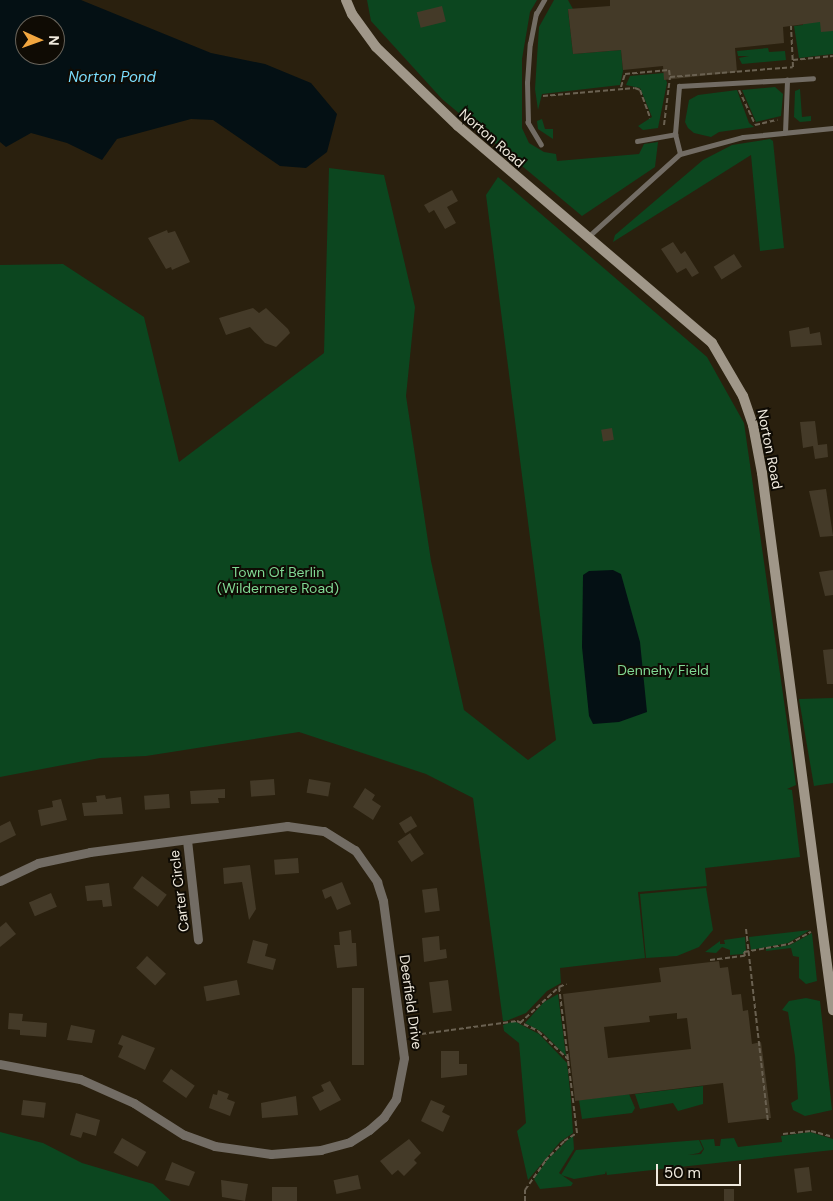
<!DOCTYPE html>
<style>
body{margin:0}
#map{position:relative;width:833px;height:1201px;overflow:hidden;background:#2a200e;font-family:"DM Sans",sans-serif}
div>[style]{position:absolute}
.green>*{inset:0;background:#0c461f}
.water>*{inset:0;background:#041014}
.building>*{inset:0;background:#443a28;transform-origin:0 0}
.path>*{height:2px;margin-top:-1px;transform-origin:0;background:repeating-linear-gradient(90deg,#6a6151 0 5px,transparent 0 7.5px)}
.service>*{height:4.5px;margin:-2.25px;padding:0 2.25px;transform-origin:2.25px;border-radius:2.25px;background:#726c64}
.minor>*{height:9px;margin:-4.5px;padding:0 4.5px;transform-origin:4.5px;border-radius:4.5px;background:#726c64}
.secondary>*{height:10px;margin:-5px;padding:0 5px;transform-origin:5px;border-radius:5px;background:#a09789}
span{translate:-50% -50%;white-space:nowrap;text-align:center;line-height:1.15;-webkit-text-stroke:4px #0f0b04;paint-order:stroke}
.street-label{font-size:14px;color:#f0eade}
.park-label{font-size:14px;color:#81d994}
.water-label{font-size:15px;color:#7bdefe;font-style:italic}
.north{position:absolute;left:15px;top:15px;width:50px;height:50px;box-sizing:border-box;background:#0f0b04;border:1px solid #69645b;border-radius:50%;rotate:92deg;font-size:14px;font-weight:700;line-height:20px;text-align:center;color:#f0eade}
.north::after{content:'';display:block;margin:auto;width:18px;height:22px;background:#f1a640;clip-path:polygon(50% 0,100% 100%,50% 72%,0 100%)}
.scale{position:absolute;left:656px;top:1164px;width:85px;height:22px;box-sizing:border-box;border:2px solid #f0eade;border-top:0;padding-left:6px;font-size:15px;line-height:18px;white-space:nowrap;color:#f0eade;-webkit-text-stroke:4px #0f0b04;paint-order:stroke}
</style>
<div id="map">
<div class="green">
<i style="clip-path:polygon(367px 0,537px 0,530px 12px,522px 59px,522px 128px,529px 143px,544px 152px,556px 154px,557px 161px,639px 154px,644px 144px,658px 142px,655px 167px,582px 216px,442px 99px,371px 21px)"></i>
<i style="clip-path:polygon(554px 0,568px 0,573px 9px,568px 10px,573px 54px,621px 50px,623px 71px,620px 85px,542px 94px,538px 110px,535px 89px,539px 27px)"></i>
<i style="clip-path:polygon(803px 19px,820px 22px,833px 31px,833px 54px,799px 58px,794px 26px,803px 25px)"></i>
<i style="clip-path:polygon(768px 48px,769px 52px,785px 51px,786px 60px,742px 64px,739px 58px,749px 56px,738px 56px,737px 51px)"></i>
<i style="clip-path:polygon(664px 73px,667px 83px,658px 128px,643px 130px,638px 126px,652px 117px,640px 88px,626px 85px,630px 76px)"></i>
<i style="clip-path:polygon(775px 87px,783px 94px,781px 116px,756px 122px,742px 90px)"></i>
<i style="clip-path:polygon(800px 89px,802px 117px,811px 116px,811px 121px,800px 122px,794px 117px,795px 91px)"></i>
<i style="clip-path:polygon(737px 90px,749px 123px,754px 127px,719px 132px,711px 137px,694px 133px,688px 128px,685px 122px,689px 100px,698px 95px)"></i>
<i style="clip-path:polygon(542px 119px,545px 129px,553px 129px,553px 139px,538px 129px,537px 121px)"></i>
<i style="clip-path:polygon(770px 139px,773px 141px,784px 248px,760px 251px,751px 155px,613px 242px,615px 235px,703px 160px,732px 145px)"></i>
<i style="clip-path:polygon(329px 168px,384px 175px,415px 307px,406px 396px,431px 561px,464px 710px,528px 760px,556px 740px,486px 195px,498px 177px,707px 357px,744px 423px,796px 785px,787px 789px,792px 790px,800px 857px,705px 868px,707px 886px,638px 892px,645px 958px,560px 968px,561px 983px,547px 991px,526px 1013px,506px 1021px,503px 1021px,473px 798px,426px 774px,299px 732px,146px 756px,100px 758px,0 777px,0 265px,63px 264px,144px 317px,179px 462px,324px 353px)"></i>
<i style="clip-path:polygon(833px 698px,833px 783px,814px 786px,799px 699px)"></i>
<i style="clip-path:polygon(706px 888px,713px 930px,699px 947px,677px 956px,646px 958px,640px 894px)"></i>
<i style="clip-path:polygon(810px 930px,788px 943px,751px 950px,749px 937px)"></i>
<i style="clip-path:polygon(812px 933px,817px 981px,806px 984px,799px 978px,799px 957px,793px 956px,791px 948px,766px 951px,766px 949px,790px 945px)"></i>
<i style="clip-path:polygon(745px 937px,746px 951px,743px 954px,730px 955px,730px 950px,722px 947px,716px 953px,705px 952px,720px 941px,720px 944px,725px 944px,724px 940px)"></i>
<i style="clip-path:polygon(558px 994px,566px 1056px,542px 1032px,525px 1023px,544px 1002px)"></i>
<i style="clip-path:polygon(806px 998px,820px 1001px,832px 1110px,805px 1116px,793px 1110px,791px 1103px,798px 1099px,795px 1056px,788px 1012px,782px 1010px,789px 1001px)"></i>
<i style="clip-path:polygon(514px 1021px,539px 1034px,567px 1063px,571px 1100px,573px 1133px,560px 1142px,528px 1180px,517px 1131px,526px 1123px,519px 1043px,504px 1031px,503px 1025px)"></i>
<i style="clip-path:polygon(703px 1086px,703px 1104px,678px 1111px,673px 1103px,640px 1109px,635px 1094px)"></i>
<i style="clip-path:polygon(629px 1094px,635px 1108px,632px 1113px,582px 1119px,579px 1100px)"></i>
<i style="clip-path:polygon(0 1132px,43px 1143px,82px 1163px,153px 1184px,171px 1201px,0 1201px)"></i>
<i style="clip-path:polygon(810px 1132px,833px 1139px,833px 1150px,607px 1175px,606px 1171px,605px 1174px,574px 1179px,561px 1175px,576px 1150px,699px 1140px,703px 1149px,699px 1153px,688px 1155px,701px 1154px,704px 1149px,700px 1140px,714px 1139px,715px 1146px,720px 1146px,721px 1139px,734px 1138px,738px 1147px,782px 1142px,781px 1136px)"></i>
<i style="clip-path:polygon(573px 1135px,574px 1149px,559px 1173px,573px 1183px,571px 1186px,540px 1189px,534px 1179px,547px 1160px)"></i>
</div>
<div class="water">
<i style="clip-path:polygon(evenodd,0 0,81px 0,211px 53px,265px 64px,311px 83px,337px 114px,327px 152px,306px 168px,280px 166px,213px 120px,191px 119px,117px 139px,102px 160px,67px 143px,31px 133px,6px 147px,0 142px,0 0,25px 25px,55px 25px,55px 55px,25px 55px,25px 25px)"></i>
<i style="clip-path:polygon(613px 570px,621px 574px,640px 642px,647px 712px,619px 722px,593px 724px,589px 716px,582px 647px,583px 575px,589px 571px)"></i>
</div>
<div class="building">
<i style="clip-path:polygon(610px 0,833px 0,833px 31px,821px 32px,820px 22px,783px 27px,784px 43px,735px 48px,737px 72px,664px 80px,663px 66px,623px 70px,621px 50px,573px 54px,568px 9px,610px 6px)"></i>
<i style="left:442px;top:6px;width:16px;height:26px;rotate:76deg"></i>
<i style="clip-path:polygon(452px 190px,458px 201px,447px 207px,456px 223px,445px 229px,434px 210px,429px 213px,424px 205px)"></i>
<i style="clip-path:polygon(167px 230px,168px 233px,175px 231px,190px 262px,172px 270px,171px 267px,166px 269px,148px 238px)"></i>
<i style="clip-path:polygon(673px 242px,681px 254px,685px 251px,699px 273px,692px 277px,686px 268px,677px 273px,661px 249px)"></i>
<i style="left:734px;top:254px;width:15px;height:24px;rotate:58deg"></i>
<i style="clip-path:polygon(253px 308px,259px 313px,266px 308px,288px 329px,290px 333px,276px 347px,265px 343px,250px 327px,226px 335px,219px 318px)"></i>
<i style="clip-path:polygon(809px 327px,810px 334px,820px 332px,822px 345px,791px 347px,789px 331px)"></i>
<i style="clip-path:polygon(815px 421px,818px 445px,827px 444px,828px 457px,815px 459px,813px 446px,803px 448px,800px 422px)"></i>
<i style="left:612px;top:428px;width:12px;height:11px;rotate:81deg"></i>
<i style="clip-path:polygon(826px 489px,833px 536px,820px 537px,809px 491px)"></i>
<i style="clip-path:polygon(833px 570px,833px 595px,825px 596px,819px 572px)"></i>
<i style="clip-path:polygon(833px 649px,833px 684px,827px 684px,823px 650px)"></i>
<i style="left:274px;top:779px;width:16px;height:24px;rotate:86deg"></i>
<i style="left:309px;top:779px;width:22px;height:14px;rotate:10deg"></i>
<i style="clip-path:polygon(365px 788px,375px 795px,372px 800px,381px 806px,373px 820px,353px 807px)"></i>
<i style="clip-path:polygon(225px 789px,225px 798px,218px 798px,219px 803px,191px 804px,190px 791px)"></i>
<i style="left:169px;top:794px;width:14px;height:25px;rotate:86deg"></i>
<i style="clip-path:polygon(105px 795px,106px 799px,121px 797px,123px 814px,84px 816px,82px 803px,97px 802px,96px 796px)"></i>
<i style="clip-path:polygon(61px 799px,67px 820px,41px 826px,38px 810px,53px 807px,52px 801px)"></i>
<i style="left:411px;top:816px;width:12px;height:14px;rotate:59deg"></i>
<i style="clip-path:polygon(10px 821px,16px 835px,0 843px,0 826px)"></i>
<i style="left:410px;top:833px;width:25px;height:15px;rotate:56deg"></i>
<i style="left:298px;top:858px;width:15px;height:24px;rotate:86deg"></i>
<i style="clip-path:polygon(250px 865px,256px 909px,249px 920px,242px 882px,224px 884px,223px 868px)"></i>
<i style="left:142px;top:876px;width:31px;height:15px;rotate:37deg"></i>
<i style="clip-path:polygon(342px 882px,351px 904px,337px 910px,331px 896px,325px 899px,322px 890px)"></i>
<i style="clip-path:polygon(109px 883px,112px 906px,103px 907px,102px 900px,87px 901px,85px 886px)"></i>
<i style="left:437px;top:888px;width:23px;height:15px;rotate:83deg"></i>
<i style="left:51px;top:893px;width:15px;height:24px;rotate:67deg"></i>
<i style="clip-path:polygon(6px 922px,16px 934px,0 947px,0 927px)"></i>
<i style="clip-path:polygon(351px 930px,352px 943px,356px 943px,357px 966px,337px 968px,334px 945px,340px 945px,339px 932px)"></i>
<i style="clip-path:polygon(439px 936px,440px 950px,446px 949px,447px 958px,424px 962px,422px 938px)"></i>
<i style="clip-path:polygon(253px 940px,268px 944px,265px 956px,276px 959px,273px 970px,247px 963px)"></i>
<i style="left:147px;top:956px;width:26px;height:16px;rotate:43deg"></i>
<i style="clip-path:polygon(evenodd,719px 961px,720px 968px,728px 967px,732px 995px,741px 994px,743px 1011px,748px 1010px,752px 1044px,761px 1042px,771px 1118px,728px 1123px,723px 1083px,575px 1101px,563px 994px,661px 982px,659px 968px,719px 961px,677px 1013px,677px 1019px,687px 1018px,691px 1049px,608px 1058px,604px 1027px,650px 1022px,649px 1016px,677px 1013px)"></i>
<i style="left:237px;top:980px;width:15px;height:34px;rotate:79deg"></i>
<i style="left:448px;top:980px;width:31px;height:19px;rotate:83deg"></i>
<i style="left:352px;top:988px;width:12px;height:77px"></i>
<i style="clip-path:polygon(9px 1013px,23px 1014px,22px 1021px,47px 1023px,46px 1037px,20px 1035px,20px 1030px,8px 1029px)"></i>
<i style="clip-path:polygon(71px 1025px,95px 1030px,92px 1043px,67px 1040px)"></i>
<i style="clip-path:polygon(122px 1035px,155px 1048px,145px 1070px,118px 1057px,123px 1046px,118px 1044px)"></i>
<i style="clip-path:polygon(441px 1051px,459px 1051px,459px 1064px,467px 1064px,467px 1075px,441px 1078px)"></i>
<i style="left:171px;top:1069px;width:29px;height:15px;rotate:35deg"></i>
<i style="clip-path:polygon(330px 1081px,341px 1100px,320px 1111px,312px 1097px,324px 1091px,321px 1085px)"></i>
<i style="clip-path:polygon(218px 1090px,229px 1094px,227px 1099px,235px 1102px,230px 1116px,209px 1108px,213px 1094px,217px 1095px)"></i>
<i style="clip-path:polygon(296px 1096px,298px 1115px,262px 1118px,261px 1103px)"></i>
<i style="left:23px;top:1100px;width:23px;height:15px;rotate:7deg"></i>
<i style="clip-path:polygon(431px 1100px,445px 1106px,442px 1112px,450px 1116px,443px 1132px,421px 1121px)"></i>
<i style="clip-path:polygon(76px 1113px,100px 1120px,96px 1136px,83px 1132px,81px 1138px,70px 1135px)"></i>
<i style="left:122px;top:1138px;width:28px;height:17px;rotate:30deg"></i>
<i style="clip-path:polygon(409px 1139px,421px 1153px,414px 1160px,417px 1163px,404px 1176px,398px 1170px,392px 1175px,380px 1161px)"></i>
<i style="clip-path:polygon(172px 1162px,195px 1172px,189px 1186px,165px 1180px)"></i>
<i style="left:809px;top:1167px;width:24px;height:15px;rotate:83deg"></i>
<i style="left:358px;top:1175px;width:14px;height:25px;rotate:78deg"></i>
<i style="clip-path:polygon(221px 1180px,248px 1184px,245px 1201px,222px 1197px)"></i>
<i style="left:272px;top:1187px;width:25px;height:14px"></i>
<i style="left:724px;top:1189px;width:10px;height:12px"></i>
</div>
<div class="path">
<i style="left:793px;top:60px;width:40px;rotate:-5.7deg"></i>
<i style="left:621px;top:87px;width:14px;rotate:-73deg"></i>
<i style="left:625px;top:74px;width:44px;rotate:-5.2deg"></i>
<i style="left:669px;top:70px;width:7px;rotate:82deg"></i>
<i style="left:739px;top:90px;width:38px;rotate:65deg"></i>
<i style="left:755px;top:125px;width:23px;rotate:-13deg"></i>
<i style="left:543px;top:96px;width:92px;rotate:-5deg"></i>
<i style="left:635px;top:88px;width:5px;rotate:22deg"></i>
<i style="left:640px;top:90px;width:30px;rotate:70deg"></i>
<i style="left:664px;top:125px;width:48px;rotate:-82.9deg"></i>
<i style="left:670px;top:77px;width:123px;rotate:-4.6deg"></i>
<i style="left:793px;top:67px;width:41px;rotate:-92.8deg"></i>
<i style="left:746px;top:929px;width:193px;rotate:83.5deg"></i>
<i style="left:710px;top:960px;width:35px;rotate:-7deg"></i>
<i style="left:745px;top:956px;width:4px;rotate:-104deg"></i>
<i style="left:744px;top:952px;width:46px;rotate:-10.1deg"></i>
<i style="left:789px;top:944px;width:25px;rotate:-29deg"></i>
<i style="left:520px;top:1023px;width:53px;rotate:-42.7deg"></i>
<i style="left:414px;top:1035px;width:104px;rotate:-7.7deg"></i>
<i style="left:517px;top:1021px;width:23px;rotate:25deg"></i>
<i style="left:538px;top:1031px;width:42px;rotate:43.1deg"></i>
<i style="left:783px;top:1134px;width:28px;rotate:-6deg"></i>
<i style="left:811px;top:1131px;width:23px;rotate:15deg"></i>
<i style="left:525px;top:1201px;width:11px;rotate:-90deg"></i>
<i style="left:525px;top:1190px;width:35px;rotate:-55deg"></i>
<i style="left:545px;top:1161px;width:28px;rotate:-46deg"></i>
<i style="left:564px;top:1141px;width:15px;rotate:-32deg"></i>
<i style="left:577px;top:1133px;width:147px;rotate:-97deg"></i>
<i style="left:559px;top:987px;width:8px;rotate:-23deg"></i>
</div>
<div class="service">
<i style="left:785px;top:133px;width:53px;rotate:-87.8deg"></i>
<i style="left:787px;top:80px;width:26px;rotate:-4deg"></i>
<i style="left:637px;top:141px;width:39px;rotate:-10deg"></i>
<i style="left:541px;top:145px;width:26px;rotate:-121deg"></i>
<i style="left:528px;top:123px;width:40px;rotate:-91.4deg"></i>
<i style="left:527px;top:83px;width:39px;rotate:-86deg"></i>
<i style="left:530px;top:44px;width:31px;rotate:-79deg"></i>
<i style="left:536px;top:14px;width:16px;rotate:-60deg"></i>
<i style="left:680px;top:154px;width:21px;rotate:-104deg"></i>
<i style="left:675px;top:134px;width:48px;rotate:-85.2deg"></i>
<i style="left:679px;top:86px;width:108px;rotate:-3.2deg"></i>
<i style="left:588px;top:237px;width:124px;rotate:-42.1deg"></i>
<i style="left:680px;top:154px;width:65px;rotate:-15.1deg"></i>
<i style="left:743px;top:137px;width:90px;rotate:-5.7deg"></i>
</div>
<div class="minor">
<i style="left:187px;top:840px;width:100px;rotate:83.7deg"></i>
<i style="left:0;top:881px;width:42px;rotate:-25.3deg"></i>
<i style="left:38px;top:863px;width:53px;rotate:-11.9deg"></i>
<i style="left:90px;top:852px;width:199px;rotate:-7.5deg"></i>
<i style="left:287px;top:826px;width:37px;rotate:8deg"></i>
<i style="left:324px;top:831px;width:36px;rotate:32deg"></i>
<i style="left:355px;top:850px;width:39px;rotate:55deg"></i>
<i style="left:377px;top:882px;width:20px;rotate:72deg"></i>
<i style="left:383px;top:901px;width:158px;rotate:82.4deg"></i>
<i style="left:404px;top:1058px;width:42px;rotate:101deg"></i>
<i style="left:396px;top:1099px;width:22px;rotate:124deg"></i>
<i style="left:384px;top:1117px;width:20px;rotate:139deg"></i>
<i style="left:369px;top:1130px;width:22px;rotate:148deg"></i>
<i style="left:350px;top:1142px;width:30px;rotate:165deg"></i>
<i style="left:321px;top:1150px;width:50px;rotate:175.4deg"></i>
<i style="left:271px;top:1154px;width:57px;rotate:-171.9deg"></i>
<i style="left:215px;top:1146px;width:33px;rotate:-160deg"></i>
<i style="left:184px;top:1135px;width:59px;rotate:-147.4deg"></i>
<i style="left:134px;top:1103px;width:59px;rotate:-156deg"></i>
<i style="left:80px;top:1079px;width:81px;rotate:-169.4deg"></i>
</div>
<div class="secondary">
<i style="left:346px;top:0;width:15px;rotate:67deg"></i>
<i style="left:352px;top:14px;width:41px;rotate:54deg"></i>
<i style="left:376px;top:47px;width:114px;rotate:43.9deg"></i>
<i style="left:458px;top:126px;width:334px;rotate:40.5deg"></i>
<i style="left:712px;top:343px;width:61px;rotate:59.7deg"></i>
<i style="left:743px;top:396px;width:31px;rotate:71deg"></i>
<i style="left:753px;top:425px;width:49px;rotate:79.4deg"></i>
<i style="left:762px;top:473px;width:542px;rotate:82.47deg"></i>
</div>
<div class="street-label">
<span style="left:492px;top:138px;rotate:41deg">Norton Road</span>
<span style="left:770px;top:449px;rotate:79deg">Norton Road</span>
<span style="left:179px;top:891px;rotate:-97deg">Carter Circle</span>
<span style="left:411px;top:1002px;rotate:82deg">Deerfield Drive</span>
</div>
<div class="park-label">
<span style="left:278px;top:580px">Town Of Berlin<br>(Wildermere Road)</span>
<span style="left:663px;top:670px">Dennehy Field</span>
</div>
<div class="water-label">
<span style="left:112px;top:78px">Norton Pond</span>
</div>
<div class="north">N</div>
<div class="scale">50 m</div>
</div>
